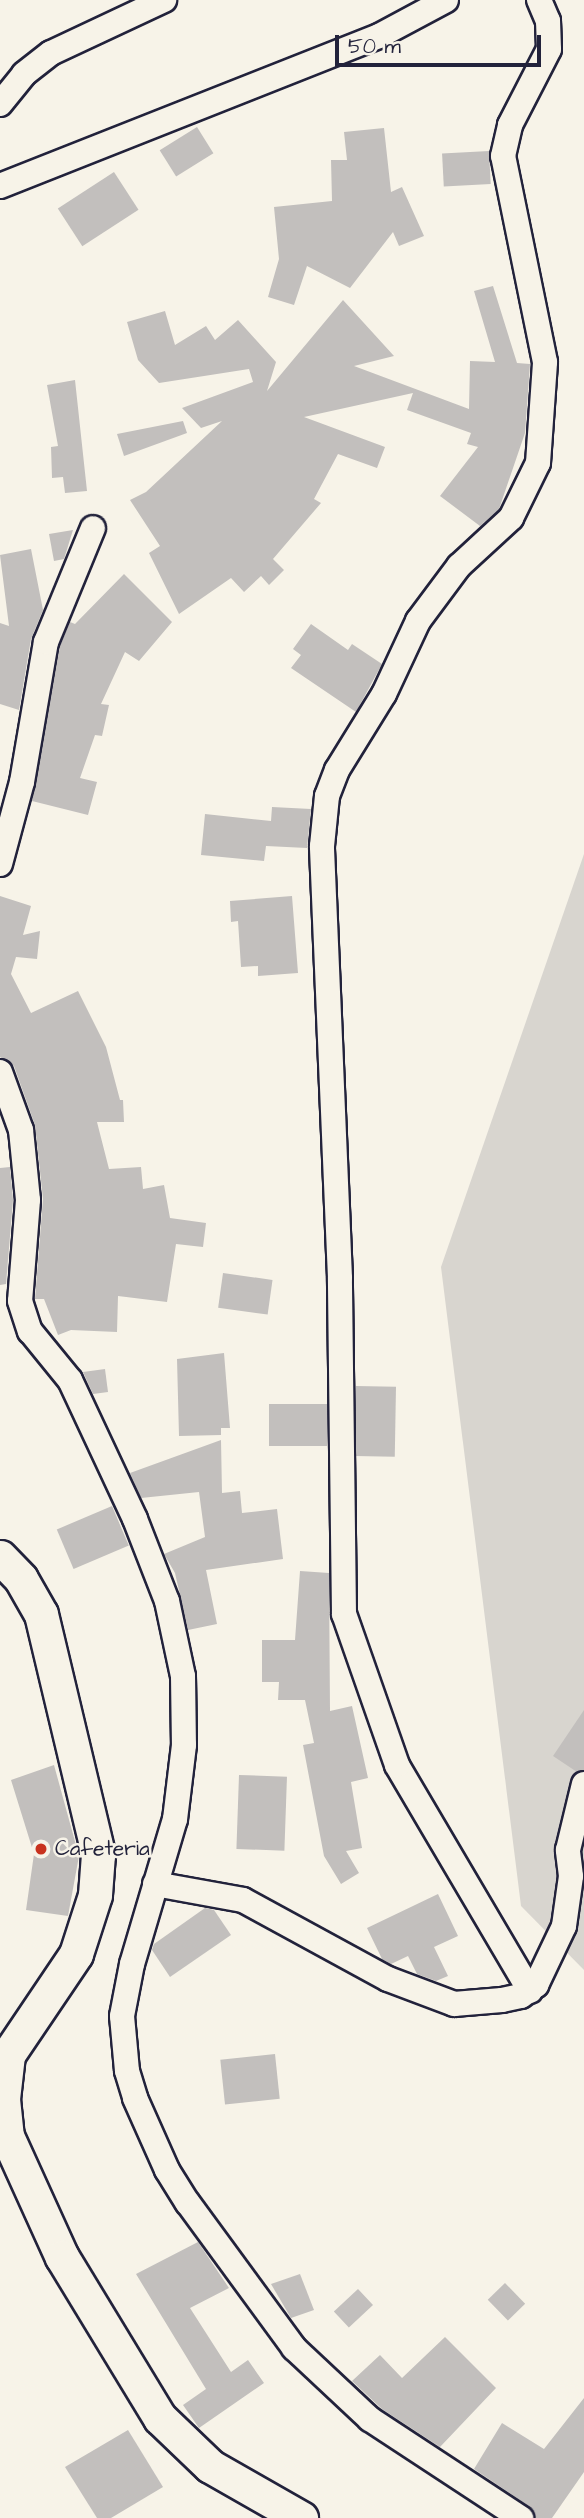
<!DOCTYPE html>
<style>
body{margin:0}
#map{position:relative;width:584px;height:2518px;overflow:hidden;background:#f7f3e8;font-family:"Architects Daughter",sans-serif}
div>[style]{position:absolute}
.green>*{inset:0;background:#d8d5cf}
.building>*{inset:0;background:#c2bfbd;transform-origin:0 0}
.roads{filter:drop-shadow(2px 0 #22223b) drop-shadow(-2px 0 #22223b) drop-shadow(0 2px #22223b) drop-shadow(0 -2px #22223b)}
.minor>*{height:24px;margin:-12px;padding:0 12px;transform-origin:12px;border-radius:12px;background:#f7f3e8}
.secondary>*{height:33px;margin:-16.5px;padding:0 16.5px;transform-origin:16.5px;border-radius:16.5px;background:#f7f3e8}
.dots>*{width:19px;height:19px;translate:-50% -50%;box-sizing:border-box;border:4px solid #f7f3e8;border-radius:50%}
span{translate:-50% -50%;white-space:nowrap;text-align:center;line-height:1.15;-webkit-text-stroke:5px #f7f3e8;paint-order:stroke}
.poi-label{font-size:21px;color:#22223b}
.left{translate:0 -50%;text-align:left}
.scale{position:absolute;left:335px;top:35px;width:206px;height:32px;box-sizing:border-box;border:4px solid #22223b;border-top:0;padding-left:9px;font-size:21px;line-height:24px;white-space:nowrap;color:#22223b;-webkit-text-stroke:5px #f7f3e8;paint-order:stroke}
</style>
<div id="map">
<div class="green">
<i style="clip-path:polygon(584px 854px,584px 1970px,521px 1906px,441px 1267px)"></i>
</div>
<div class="building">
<i style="left:197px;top:127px;width:31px;height:44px;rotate:58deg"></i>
<i style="clip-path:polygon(384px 128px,391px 192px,402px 187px,424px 236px,399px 246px,393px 232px,350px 288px,307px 266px,294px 305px,268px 297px,279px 259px,274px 207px,332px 201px,331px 160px,347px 160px,344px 132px)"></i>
<i style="left:489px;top:151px;width:33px;height:47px;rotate:87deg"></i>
<i style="left:114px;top:172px;width:45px;height:67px;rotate:57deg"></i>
<i style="clip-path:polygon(493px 286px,517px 363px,530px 364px,525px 433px,499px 509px,480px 526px,440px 496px,478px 447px,467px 444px,471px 433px,407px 410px,413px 393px,304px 417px,385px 447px,377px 468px,338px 454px,314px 499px,321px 503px,273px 559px,284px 570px,269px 585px,261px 576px,244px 592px,231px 578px,179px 614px,149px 553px,160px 546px,130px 500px,146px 492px,222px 421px,201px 428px,182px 408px,253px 382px,249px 369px,159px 383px,138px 360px,127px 322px,165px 311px,175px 345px,206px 326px,215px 340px,238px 320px,276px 362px,267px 391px,343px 300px,394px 356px,354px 366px,469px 409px,470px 361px,495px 362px,474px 291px)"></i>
<i style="clip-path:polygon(75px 380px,87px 491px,65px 493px,63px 477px,52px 478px,51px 447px,58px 446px,47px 385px)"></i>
<i style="clip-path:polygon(183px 421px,187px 433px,124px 456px,117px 434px)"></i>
<i style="clip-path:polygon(73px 530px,64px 559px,54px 561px,49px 534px)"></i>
<i style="clip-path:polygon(31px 549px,43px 610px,31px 639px,19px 710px,0 704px,0 623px,9px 626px,0 555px)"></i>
<i style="clip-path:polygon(124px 574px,172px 622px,139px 661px,125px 652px,101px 704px,109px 705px,102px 736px,95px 735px,80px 778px,97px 782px,88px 815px,32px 801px,60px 646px,70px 622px,75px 624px)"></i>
<i style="clip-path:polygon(311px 624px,348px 650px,352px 644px,382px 664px,356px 712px,291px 668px,301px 655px,293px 649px)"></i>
<i style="clip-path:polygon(272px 807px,311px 809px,307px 848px,266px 846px,264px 861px,201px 855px,205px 814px,271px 821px)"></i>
<i style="clip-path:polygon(0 896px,31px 906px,23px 935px,40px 931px,37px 959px,16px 957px,11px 974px,31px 1013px,78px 991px,106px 1047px,120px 1100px,123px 1100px,124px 1122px,97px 1122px,109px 1169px,141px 1167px,143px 1189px,164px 1185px,170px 1218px,206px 1223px,203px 1247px,176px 1244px,167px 1302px,118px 1296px,117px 1332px,71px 1330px,58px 1335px,44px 1299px,35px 1299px,43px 1199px,35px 1125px,14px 1066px,0 1057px)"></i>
<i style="clip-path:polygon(292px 896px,298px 973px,258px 976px,258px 966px,241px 967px,238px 921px,231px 922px,230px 901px)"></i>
<i style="clip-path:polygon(10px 1167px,13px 1200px,6px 1284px,0 1285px,0 1168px)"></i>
<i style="left:223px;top:1273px;width:50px;height:35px;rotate:8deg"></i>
<i style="clip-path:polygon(224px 1353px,230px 1428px,221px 1428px,221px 1435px,179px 1436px,177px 1359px)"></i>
<i style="clip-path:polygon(105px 1369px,108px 1392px,93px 1394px,83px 1372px)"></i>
<i style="left:356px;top:1386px;width:40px;height:70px;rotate:1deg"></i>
<i style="left:327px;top:1404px;width:42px;height:58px;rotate:90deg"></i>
<i style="clip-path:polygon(221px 1440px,222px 1493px,240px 1491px,242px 1513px,277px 1509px,283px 1559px,206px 1570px,217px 1624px,188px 1630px,175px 1573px,164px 1554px,205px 1537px,199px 1492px,141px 1498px,130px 1473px)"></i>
<i style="left:112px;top:1506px;width:43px;height:60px;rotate:67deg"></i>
<i style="clip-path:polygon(300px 1571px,329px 1573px,330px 1711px,352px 1706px,368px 1778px,351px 1782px,362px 1848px,346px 1851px,359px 1873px,341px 1884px,324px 1856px,303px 1745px,314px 1743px,305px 1700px,278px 1700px,279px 1682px,262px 1682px,262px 1640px,295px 1640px)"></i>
<i style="clip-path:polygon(584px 1710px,584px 1770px,577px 1772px,553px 1756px)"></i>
<i style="clip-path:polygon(54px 1765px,79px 1856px,68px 1916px,26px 1910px,34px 1854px,11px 1780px)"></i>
<i style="left:239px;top:1775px;width:48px;height:74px;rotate:2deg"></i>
<i style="clip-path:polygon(438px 1894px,458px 1936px,434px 1947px,448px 1976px,436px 1981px,417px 1974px,408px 1956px,391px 1964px,382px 1959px,367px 1928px)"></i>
<i style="clip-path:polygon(205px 1908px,214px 1910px,231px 1935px,170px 1977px,152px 1950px,154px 1944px)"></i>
<i style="left:275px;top:2054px;width:45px;height:55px;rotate:84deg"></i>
<i style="clip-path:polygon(198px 2242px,229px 2288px,190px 2308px,231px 2372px,248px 2360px,264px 2383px,199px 2428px,183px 2405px,206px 2389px,136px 2274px)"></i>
<i style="clip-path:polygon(300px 2274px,314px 2310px,291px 2318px,271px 2284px)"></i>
<i style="left:505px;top:2283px;width:29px;height:24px;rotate:46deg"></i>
<i style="left:358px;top:2289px;width:22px;height:33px;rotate:47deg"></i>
<i style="clip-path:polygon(445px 2337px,496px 2388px,440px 2447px,382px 2409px,352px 2381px,380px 2355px,402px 2378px)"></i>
<i style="clip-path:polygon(584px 2398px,584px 2472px,552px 2518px,536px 2518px,529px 2506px,474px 2469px,502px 2423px,544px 2449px)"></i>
<i style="clip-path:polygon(128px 2430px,163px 2487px,111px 2518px,97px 2518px,65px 2467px)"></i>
</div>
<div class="roads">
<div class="minor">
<i style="left:0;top:104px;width:38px;rotate:-51deg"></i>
<i style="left:24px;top:74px;width:34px;rotate:-38deg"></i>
<i style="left:51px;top:53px;width:125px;rotate:-25.1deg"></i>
<i style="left:0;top:186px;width:408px;rotate:-21.6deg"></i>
<i style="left:379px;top:36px;width:76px;rotate:-28.2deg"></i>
<i style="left:0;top:864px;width:85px;rotate:-75deg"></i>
<i style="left:22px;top:782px;width:142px;rotate:-80.3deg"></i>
<i style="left:46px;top:642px;width:123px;rotate:-67.6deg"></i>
<i style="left:0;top:1072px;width:62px;rotate:70.1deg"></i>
<i style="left:21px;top:1130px;width:70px;rotate:84.3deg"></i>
<i style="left:28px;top:1200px;width:101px;rotate:94.5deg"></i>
<i style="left:20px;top:1301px;width:32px;rotate:72deg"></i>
<i style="left:30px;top:1331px;width:63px;rotate:50.8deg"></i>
<i style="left:70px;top:1380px;width:153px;rotate:64.9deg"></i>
<i style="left:135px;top:1519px;width:88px;rotate:68.7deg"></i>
<i style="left:167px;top:1601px;width:77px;rotate:78deg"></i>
<i style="left:183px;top:1676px;width:69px;rotate:89.2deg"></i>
<i style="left:184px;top:1745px;width:75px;rotate:96.9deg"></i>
<i style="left:175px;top:1819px;width:151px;rotate:106.5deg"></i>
<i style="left:132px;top:1964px;width:53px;rotate:100.9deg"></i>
<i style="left:122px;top:2016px;width:55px;rotate:84.8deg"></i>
<i style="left:127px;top:2071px;width:28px;rotate:73deg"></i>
<i style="left:135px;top:2098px;width:79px;rotate:66deg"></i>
<i style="left:167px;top:2170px;width:39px;rotate:58deg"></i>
<i style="left:188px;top:2203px;width:180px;rotate:53.8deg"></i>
<i style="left:294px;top:2348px;width:104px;rotate:43.1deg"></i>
<i style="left:370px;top:2419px;width:181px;rotate:33.3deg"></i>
<i style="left:155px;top:1884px;width:89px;rotate:10.3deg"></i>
<i style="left:243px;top:1900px;width:165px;rotate:28.6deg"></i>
<i style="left:388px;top:1979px;width:71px;rotate:20.7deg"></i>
<i style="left:454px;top:2004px;width:48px;rotate:-4.8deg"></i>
<i style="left:502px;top:2000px;width:19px;rotate:-12deg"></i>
<i style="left:521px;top:1996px;width:19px;rotate:-36deg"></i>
<i style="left:536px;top:1985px;width:65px;rotate:-64.6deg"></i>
<i style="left:564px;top:1926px;width:50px;rotate:-82deg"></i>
<i style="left:571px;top:1876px;width:26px;rotate:-97deg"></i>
<i style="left:568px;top:1850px;width:68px;rotate:-76.4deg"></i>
<i style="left:530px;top:1991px;width:262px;rotate:-120.5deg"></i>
<i style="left:397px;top:1765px;width:160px;rotate:-109.3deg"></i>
<i style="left:344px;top:1614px;width:336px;rotate:-90.7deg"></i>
<i style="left:340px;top:1278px;width:432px;rotate:-92.4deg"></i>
<i style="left:322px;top:846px;width:50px;rotate:-84.3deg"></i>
<i style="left:327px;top:796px;width:28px;rotate:-69deg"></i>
<i style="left:337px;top:770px;width:89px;rotate:-58.3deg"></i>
<i style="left:384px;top:694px;width:81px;rotate:-65deg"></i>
<i style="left:418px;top:621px;width:69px;rotate:-53.3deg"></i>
<i style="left:459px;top:566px;width:71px;rotate:-42.7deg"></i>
<i style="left:511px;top:518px;width:61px;rotate:-63.9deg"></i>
<i style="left:538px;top:463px;width:101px;rotate:-86deg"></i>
<i style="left:545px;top:362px;width:210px;rotate:-101.5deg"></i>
<i style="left:503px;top:156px;width:32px;rotate:-77deg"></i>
<i style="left:510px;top:125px;width:85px;rotate:-62.8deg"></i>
<i style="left:549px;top:49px;width:28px;rotate:-92deg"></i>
<i style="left:548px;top:21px;width:23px;rotate:-113deg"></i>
</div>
<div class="secondary">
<i style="left:0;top:1557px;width:30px;rotate:46deg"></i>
<i style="left:21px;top:1579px;width:40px;rotate:60.3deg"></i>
<i style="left:41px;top:1614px;width:247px;rotate:76.6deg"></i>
<i style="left:98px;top:1854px;width:41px;rotate:94.2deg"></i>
<i style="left:95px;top:1895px;width:62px;rotate:107.9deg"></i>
<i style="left:76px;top:1954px;width:122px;rotate:124deg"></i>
<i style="left:8px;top:2055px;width:44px;rotate:96.5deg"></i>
<i style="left:3px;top:2099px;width:37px;rotate:84deg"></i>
<i style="left:7px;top:2136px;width:133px;rotate:65.6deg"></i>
<i style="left:62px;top:2257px;width:188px;rotate:58.7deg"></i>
<i style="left:160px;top:2418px;width:69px;rotate:43.8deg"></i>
<i style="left:210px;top:2466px;width:105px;rotate:29.7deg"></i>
</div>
</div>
<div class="dots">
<i style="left:41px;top:1849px;background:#c8321e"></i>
</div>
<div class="poi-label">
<span class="left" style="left:55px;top:1849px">Cafeteria</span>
</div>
<div class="scale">50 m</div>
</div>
